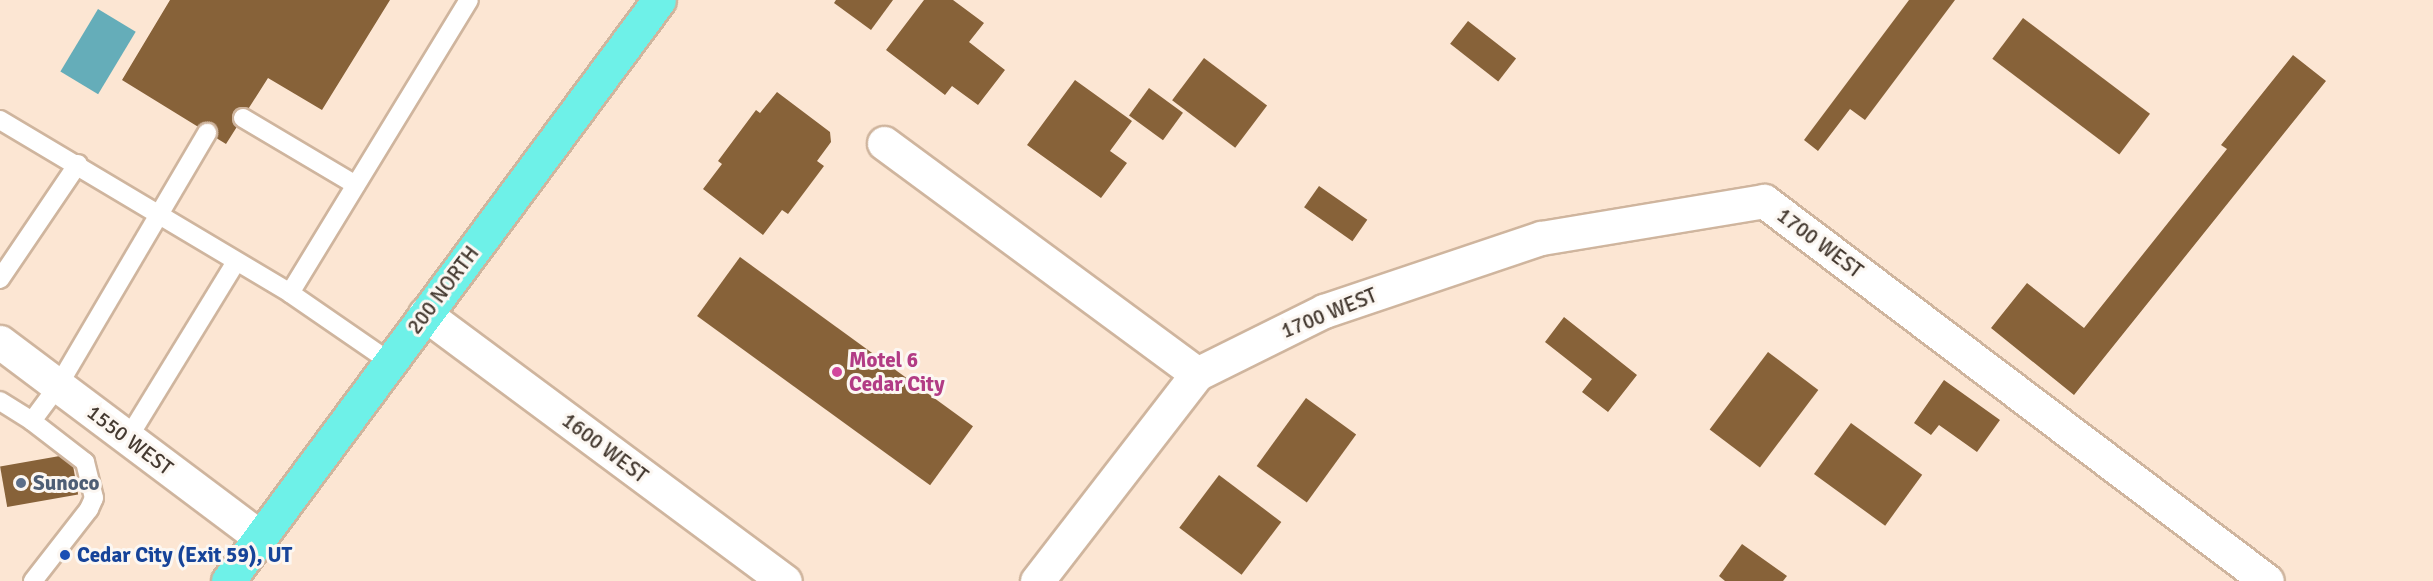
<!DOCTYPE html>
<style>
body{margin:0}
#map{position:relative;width:2433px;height:581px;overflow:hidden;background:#fce6d3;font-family:Signika,sans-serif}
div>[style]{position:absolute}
.water>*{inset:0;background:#65adb9;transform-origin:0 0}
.building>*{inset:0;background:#876239;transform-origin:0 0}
.roads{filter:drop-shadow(2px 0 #cfb59e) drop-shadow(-2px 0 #cfb59e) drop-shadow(0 2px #cfb59e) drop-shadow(0 -2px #cfb59e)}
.service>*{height:18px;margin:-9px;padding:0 9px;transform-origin:9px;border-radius:9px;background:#fff}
.minor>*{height:33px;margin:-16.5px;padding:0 16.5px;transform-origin:16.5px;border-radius:16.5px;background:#fff}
.primary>*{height:33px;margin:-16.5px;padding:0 16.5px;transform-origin:16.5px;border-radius:16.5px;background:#6ef1e8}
.dots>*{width:16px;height:16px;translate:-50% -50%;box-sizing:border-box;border:3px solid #fcf7f2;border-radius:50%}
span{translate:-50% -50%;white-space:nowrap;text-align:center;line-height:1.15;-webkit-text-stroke:6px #fcf7f2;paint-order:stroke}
.street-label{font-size:21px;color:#453a31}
.hotel-label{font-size:21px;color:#b23c85;font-weight:700}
.left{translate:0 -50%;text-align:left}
.service-label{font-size:21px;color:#4e5e75;font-weight:700}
.transit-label{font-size:21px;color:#164399;font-weight:700}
</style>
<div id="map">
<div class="water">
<i style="left:98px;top:9px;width:44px;height:73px;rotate:31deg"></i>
</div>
<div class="building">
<i style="clip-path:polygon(170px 0,390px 0,322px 110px,268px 78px,226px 144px,122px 80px)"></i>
<i style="clip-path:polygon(836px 0,893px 0,871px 30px,834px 3px)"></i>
<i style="clip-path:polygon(924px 0,953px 0,984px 23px,969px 42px,1005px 70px,978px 105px,952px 86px,945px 95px,886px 50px)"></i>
<i style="clip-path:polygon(1909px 0,1955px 0,1865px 120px,1850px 109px,1818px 151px,1804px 140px)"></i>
<i style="left:2023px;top:18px;width:159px;height:51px;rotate:37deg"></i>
<i style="left:1468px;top:21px;width:61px;height:29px;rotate:38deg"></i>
<i style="clip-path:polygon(2293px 55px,2326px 81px,2074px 395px,1991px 328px,2027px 283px,2084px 328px,2227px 149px,2221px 145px)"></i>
<i style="left:1204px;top:58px;width:79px;height:53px;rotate:37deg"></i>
<i style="clip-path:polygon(1075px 80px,1132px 121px,1110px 151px,1127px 163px,1101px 198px,1027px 145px)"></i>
<i style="left:1149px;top:88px;width:42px;height:34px;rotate:36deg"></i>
<i style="clip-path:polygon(777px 92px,830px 132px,831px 142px,817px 161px,824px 166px,788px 214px,782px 210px,763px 235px,703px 189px,722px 164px,718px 161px,756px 110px,760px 113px)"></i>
<i style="left:1319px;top:186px;width:59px;height:26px;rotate:35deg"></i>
<i style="left:740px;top:257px;width:288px;height:73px;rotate:36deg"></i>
<i style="clip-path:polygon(1564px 317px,1637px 375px,1608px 412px,1582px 392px,1592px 379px,1545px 342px)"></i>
<i style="left:1768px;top:352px;width:63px;height:97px;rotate:37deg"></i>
<i style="clip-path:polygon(1944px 380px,2000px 420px,1977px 452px,1939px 425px,1931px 435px,1914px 423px)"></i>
<i style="left:1306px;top:398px;width:62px;height:84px;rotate:36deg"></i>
<i style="left:1851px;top:423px;width:88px;height:63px;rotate:36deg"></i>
<i style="left:71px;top:454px;width:41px;height:72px;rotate:80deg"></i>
<i style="left:1219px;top:475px;width:78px;height:66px;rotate:37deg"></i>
<i style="clip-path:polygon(1742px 544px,1787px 576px,1783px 581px,1725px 581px,1719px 576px)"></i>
</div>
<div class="roads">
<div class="service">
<i style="left:243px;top:118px;width:131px;rotate:30.7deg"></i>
<i style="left:0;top:120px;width:338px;rotate:30.8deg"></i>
<i style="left:290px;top:293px;width:121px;rotate:34.6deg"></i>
<i style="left:0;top:279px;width:139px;rotate:-55.9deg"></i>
<i style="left:290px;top:293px;width:343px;rotate:-58.6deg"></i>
<i style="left:0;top:401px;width:38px;rotate:32deg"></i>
<i style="left:128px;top:438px;width:206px;rotate:-58.5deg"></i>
<i style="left:33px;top:581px;width:91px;rotate:-52.1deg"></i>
<i style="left:89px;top:509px;width:12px;rotate:-66deg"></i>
<i style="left:94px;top:498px;width:37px;rotate:-104deg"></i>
<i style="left:85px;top:462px;width:67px;rotate:-142.3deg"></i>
<i style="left:32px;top:421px;width:44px;rotate:-53.4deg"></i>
<i style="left:58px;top:386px;width:294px;rotate:-59.5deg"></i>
</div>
<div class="minor">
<i style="left:884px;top:143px;width:389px;rotate:36.4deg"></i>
<i style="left:425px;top:314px;width:448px;rotate:36.6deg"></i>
<i style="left:0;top:342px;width:325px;rotate:36.9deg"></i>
<i style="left:1037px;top:581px;width:262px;rotate:-52.3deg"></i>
<i style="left:1197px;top:374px;width:142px;rotate:-26.4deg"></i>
<i style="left:1324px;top:311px;width:229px;rotate:-18.6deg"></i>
<i style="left:1541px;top:238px;width:226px;rotate:-9.4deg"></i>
<i style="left:1764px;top:201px;width:630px;rotate:37.07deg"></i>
</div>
<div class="primary">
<i style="left:228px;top:581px;width:723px;rotate:-53.43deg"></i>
</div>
</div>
<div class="dots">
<i style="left:837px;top:372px;background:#d1479c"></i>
<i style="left:21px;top:483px;background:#5c6f8a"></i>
<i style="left:65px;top:555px;background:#1a4fb4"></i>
</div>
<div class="street-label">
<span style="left:1820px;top:243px;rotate:37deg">1700 WEST</span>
<span style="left:443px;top:290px;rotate:-53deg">200 NORTH</span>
<span style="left:1329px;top:313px;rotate:-22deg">1700 WEST</span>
<span style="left:130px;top:440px;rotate:37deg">1550 WEST</span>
<span style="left:605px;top:448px;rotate:37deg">1600 WEST</span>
</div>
<div class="hotel-label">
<span class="left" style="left:849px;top:372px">Motel 6<br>Cedar City</span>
</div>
<div class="service-label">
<span class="left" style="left:33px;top:483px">Sunoco</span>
</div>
<div class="transit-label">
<span class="left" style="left:77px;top:555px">Cedar City (Exit 59), UT</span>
</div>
</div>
